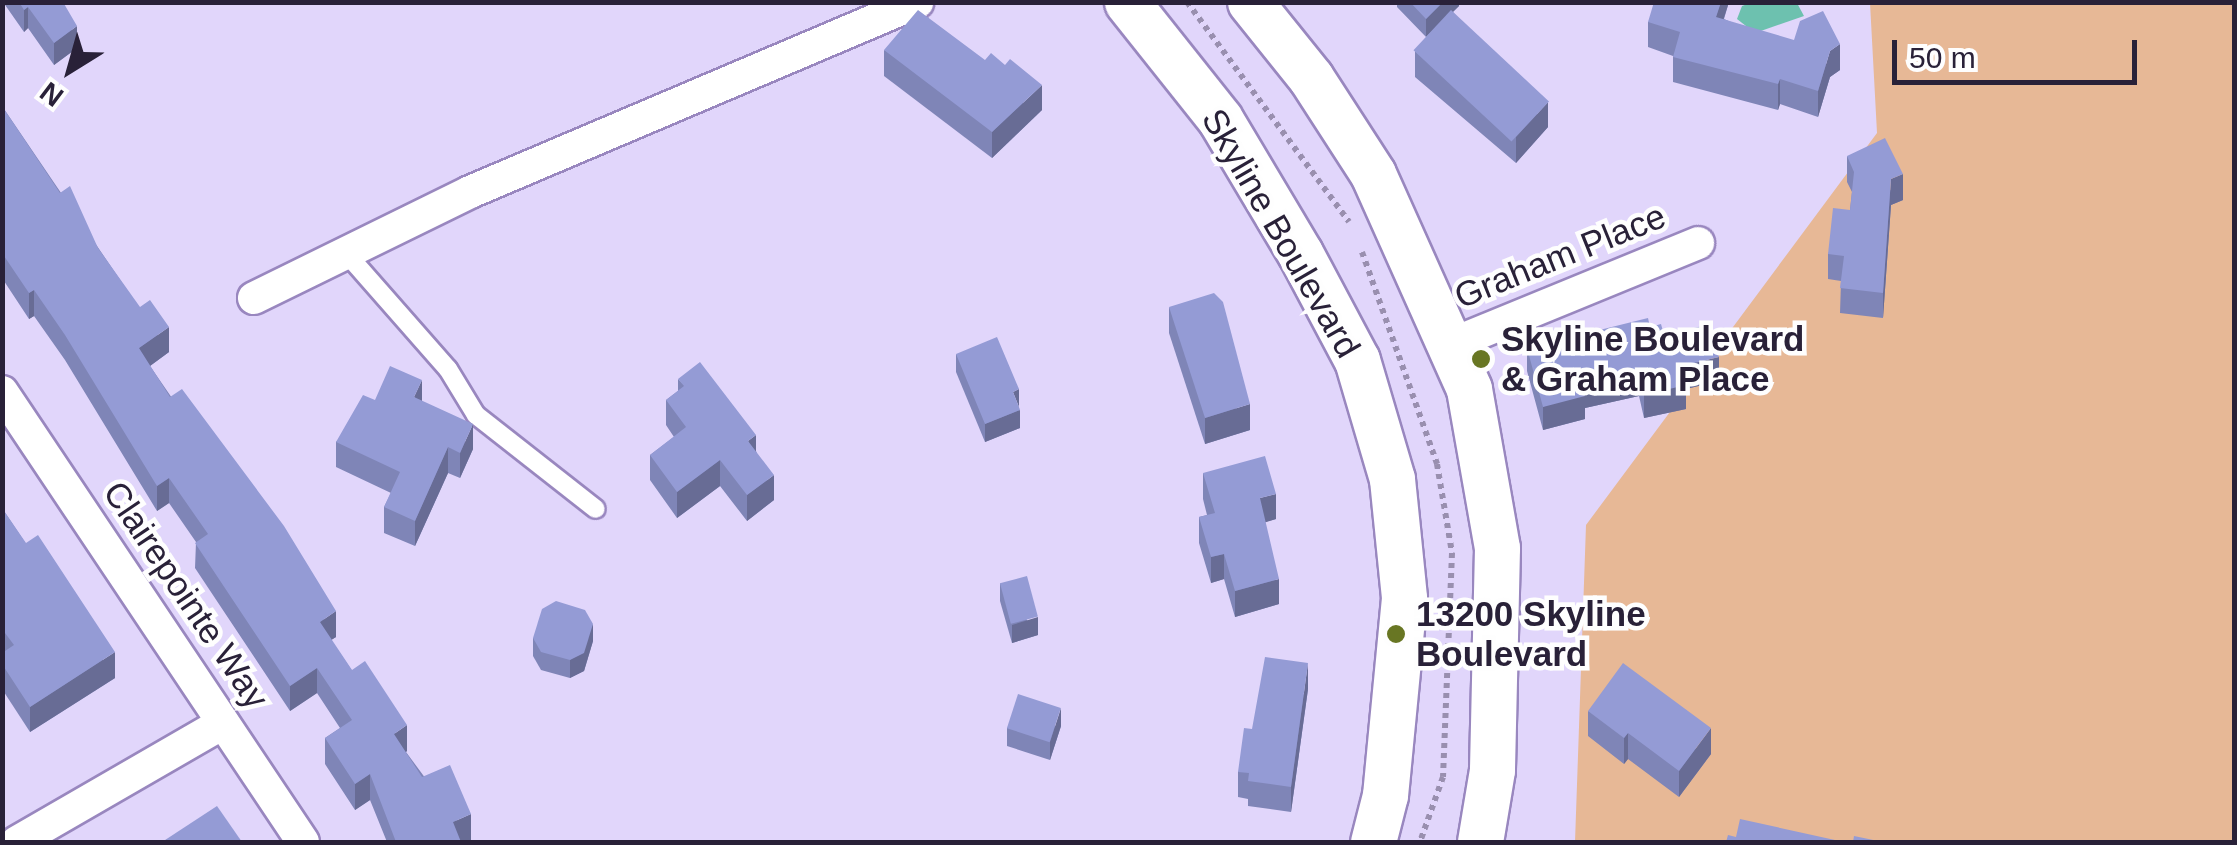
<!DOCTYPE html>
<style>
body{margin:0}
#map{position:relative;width:2237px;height:845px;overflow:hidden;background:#e1d6fb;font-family:Helvetica,sans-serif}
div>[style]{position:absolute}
.green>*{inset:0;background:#e7b896}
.water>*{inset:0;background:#6dc1af}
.path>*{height:6px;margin-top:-3px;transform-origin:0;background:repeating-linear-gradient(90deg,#998faf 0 5px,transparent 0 10px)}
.roads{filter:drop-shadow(2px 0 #9987bf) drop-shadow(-2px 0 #9987bf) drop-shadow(0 2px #9987bf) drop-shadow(0 -2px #9987bf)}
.lane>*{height:18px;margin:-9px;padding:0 9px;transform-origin:9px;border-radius:9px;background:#fff}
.street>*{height:32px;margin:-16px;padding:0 16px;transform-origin:16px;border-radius:16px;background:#fff}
.secondary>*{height:45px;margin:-22.5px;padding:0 22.5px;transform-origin:22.5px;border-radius:22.5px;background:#fff}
.wall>*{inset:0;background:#7f85b7}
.shaded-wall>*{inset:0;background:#686c95}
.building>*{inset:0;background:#949bd5;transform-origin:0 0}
.dots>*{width:28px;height:28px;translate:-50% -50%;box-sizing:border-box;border:5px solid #fefefe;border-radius:50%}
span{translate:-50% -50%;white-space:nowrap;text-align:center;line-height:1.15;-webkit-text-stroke:9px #fefefe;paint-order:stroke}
.street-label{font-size:35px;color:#292138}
.poi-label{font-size:35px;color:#292138;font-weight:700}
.left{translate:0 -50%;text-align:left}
.frame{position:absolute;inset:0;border:5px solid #292138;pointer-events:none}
.north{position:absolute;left:20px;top:20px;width:100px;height:100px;-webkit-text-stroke:8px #fefefe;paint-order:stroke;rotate:217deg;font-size:28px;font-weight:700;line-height:40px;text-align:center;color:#292138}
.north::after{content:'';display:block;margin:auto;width:35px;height:45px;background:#292138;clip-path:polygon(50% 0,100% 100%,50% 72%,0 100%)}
.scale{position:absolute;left:1892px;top:40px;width:245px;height:45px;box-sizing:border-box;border:5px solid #292138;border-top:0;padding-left:12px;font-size:30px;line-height:35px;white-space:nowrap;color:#292138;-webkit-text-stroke:8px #fefefe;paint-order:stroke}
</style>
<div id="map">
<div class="green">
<i style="clip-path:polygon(1870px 3px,2234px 3px,2234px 842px,1575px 842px,1586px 525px,1877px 133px)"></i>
</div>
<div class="water">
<i style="clip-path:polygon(1753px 2px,1797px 3px,1804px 16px,1755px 33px,1737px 19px,1742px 6px)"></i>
</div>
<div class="path">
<i style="left:1187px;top:2px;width:273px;rotate:53.6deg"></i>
<i style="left:1362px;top:252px;width:225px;rotate:70.5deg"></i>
<i style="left:1437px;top:464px;width:90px;rotate:80.4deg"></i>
<i style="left:1452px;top:553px;width:224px;rotate:92.3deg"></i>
<i style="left:1443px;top:777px;width:69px;rotate:109.5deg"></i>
</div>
<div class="roads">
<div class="lane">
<i style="left:346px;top:253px;width:154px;rotate:48.7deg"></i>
<i style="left:448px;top:369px;width:54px;rotate:58.7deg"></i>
<i style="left:476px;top:415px;width:152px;rotate:38.1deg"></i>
</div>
<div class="street">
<i style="left:254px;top:298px;width:241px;rotate:-26.1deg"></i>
<i style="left:470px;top:192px;width:486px;rotate:-23deg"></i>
<i style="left:1452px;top:344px;width:266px;rotate:-22.3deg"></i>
<i style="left:2px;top:392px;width:541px;rotate:56.22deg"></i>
<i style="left:17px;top:842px;width:238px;rotate:-30deg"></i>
</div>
<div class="secondary">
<i style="left:1127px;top:2px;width:149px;rotate:51.5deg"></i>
<i style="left:1220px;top:119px;width:156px;rotate:59.2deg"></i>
<i style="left:1300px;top:253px;width:121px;rotate:62deg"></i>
<i style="left:1357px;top:360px;width:124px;rotate:73.6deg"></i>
<i style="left:1392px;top:479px;width:120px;rotate:84.2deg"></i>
<i style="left:1404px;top:598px;width:198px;rotate:95.5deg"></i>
<i style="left:1385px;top:795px;width:49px;rotate:104.3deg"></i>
<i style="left:1250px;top:2px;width:97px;rotate:51.2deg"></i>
<i style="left:1311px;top:78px;width:114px;rotate:57.1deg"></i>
<i style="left:1373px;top:174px;width:235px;rotate:65.9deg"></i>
<i style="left:1469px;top:389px;width:161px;rotate:80deg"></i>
<i style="left:1497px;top:548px;width:222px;rotate:91.3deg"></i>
<i style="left:1492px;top:770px;width:73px;rotate:99.5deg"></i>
</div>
</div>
<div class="wall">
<i style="clip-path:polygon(3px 2px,63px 2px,77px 48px,54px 65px,28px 28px,24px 32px)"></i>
<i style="clip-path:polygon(1397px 2px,1459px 2px,1459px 6px,1453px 12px,1548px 127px,1516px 163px,1415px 77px,1415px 51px,1436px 27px,1426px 37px,1397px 7px)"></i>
<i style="clip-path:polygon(1729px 2px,1724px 19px,1840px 70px,1830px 77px,1818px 117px,1780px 104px,1778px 110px,1673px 82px,1673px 56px,1648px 47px,1648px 22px)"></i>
<i style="clip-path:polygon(884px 50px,1042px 110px,992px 158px,884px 76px)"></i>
<i style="clip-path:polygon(2px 106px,169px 352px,150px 366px,336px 637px,331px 640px,407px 751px,406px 752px,471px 840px,465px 842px,387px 842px,370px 800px,355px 810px,325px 764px,325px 738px,340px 728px,317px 693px,290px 711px,195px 568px,196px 542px,169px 503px,157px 511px,65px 360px,34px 316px,29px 319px,2px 278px)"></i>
<i style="clip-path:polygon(1847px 156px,1903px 200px,1891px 205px,1883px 318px,1840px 313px,1841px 281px,1828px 279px,1828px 254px,1850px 210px,1852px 192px,1847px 182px)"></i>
<i style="clip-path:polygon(1169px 307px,1250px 430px,1205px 444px,1169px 333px)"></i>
<i style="clip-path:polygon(1650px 327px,1664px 335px,1719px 381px,1686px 389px,1686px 409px,1644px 418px,1639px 396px,1585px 408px,1585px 419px,1543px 430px,1527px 371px,1527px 348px)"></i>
<i style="clip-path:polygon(956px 354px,1019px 407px,1020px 428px,985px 442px,956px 372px)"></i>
<i style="clip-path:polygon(678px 379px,756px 451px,774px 500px,747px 521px,720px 486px,677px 518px,650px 480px,650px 455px,674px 437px,666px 425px,666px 400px,678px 391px)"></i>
<i style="clip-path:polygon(375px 400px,422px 401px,473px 449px,460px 478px,448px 473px,415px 546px,384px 533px,384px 507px,391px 493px,336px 467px,336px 442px)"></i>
<i style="clip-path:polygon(1203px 473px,1276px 519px,1265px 522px,1279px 604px,1235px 617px,1224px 579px,1211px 583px,1199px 543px,1199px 517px,1207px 515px,1203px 499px)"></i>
<i style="clip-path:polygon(2px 508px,115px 678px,30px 732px,2px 689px)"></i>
<i style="clip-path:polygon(1000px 583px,1038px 635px,1012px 643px,1000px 601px)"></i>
<i style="clip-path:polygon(533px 638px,593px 641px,584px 671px,570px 678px,541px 670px,533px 656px)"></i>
<i style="clip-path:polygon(1308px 689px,1291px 812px,1248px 806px,1248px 799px,1238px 797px,1238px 772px)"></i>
<i style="clip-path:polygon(1588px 711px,1711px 754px,1679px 797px,1628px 759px,1624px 764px,1588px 736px)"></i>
<i style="clip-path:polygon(1061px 726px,1050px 760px,1007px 746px,1007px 728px)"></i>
</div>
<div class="shaded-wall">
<i style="clip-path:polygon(1443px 2px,1459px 2px,1459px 6px,1426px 37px,1426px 19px)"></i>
<i style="clip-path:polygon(1721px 2px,1729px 2px,1716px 42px,1716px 17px)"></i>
<i style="clip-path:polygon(28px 7px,28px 28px,24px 32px,24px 10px)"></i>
<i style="clip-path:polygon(77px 26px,77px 48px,54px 65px,54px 43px)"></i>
<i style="clip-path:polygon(1840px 44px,1840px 70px,1830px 77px,1818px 117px,1818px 91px,1830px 51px)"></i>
<i style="clip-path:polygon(1780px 79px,1780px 104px,1778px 110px,1778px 84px)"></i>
<i style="clip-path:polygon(1042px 85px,1042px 110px,992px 158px,992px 132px)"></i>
<i style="clip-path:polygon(1548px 102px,1548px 127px,1516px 163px,1516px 137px)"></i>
<i style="clip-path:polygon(1903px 174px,1903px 200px,1891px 205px,1883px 318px,1883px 293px,1891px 179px)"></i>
<i style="clip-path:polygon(34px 290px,34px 316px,29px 319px,29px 293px)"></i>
<i style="clip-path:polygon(169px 327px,169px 352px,139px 374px,139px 348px)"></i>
<i style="clip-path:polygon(1719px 357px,1719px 381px,1686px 389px,1686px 409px,1644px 418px,1644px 395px,1681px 366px)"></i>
<i style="clip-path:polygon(1639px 373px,1639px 396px,1585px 408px,1585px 419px,1543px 430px,1543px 407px,1582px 386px)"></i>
<i style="clip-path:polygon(422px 380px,422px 406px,414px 397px)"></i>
<i style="clip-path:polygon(1019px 389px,1019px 407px,1013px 392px)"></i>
<i style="clip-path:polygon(1250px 404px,1250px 430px,1205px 444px,1205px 418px)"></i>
<i style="clip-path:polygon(1020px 410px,1020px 428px,985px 442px,985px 424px)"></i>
<i style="clip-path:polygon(473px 424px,473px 449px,460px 478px,460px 453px)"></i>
<i style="clip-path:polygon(756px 435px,756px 461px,748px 441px)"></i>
<i style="clip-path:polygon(448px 447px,448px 473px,415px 546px,415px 521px)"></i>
<i style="clip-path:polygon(720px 460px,720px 486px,677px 518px,677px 492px)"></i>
<i style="clip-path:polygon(774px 475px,774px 500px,747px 521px,747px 495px)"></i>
<i style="clip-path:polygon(169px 478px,169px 503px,157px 511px,157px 486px)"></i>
<i style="clip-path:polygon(1276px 494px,1276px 519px,1260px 524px,1260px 498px)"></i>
<i style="clip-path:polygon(1224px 554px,1224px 579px,1211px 583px,1211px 557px)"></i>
<i style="clip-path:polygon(1279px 579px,1279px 604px,1235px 617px,1235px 591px)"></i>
<i style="clip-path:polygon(336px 611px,336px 637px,320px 647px,320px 622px)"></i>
<i style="clip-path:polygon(1038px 617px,1038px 635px,1012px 643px,1012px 625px)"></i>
<i style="clip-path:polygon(593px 624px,593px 641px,584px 671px,570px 678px,570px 660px)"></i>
<i style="clip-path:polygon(115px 652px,115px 678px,30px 732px,30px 707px)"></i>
<i style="clip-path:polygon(1308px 663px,1308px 689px,1291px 812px,1291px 787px)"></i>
<i style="clip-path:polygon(317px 668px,317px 693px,290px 711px,290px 686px)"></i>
<i style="clip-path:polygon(1061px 708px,1061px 726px,1050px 760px,1050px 742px)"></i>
<i style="clip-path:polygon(407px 725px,407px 751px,394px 760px,394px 734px)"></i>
<i style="clip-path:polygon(1711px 728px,1711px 754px,1679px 797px,1679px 771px)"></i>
<i style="clip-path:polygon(1628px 733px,1628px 759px,1624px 764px,1624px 738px)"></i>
<i style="clip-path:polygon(370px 774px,370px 800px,355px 810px,355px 784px)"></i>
<i style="clip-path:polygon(471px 814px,471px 840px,465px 842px,453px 842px,453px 822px)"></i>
</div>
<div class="building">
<i style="clip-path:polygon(19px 2px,63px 2px,77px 26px,54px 43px,28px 7px,24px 10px)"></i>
<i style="clip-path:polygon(1410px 2px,1443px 2px,1426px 19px)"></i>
<i style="clip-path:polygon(1654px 2px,1721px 2px,1716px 17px,1794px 40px,1800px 21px,1823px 11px,1840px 44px,1830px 51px,1818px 91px,1780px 79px,1778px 84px,1673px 57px,1680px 32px,1648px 22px)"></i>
<i style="clip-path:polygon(918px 10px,985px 60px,991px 53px,1005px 65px,1010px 59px,1042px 85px,992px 132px,884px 50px)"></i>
<i style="left:1451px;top:10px;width:134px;height:55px;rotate:43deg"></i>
<i style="clip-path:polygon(2px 106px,60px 193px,70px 186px,98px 248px,140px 307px,150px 300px,169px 327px,139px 348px,170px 397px,182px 389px,284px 526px,336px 611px,320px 622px,352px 670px,365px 661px,407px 725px,394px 734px,422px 777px,450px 765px,471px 814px,453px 822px,461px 842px,396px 842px,370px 774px,355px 784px,325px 738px,352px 720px,317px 668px,290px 686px,195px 543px,208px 534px,169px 478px,157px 486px,65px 335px,34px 290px,29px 293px,2px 253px)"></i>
<i style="clip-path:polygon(1885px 138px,1903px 174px,1891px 179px,1883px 293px,1840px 288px,1844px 256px,1828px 254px,1833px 208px,1850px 210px,1854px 172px,1847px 156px)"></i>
<i style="clip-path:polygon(1214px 293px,1223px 302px,1250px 404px,1205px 418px,1169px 307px)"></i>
<i style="clip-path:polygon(1648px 318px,1650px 327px,1661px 324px,1664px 335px,1711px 324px,1719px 357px,1681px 366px,1686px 385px,1644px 395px,1639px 373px,1582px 386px,1585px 396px,1543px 407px,1527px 348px)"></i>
<i style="clip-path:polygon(997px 337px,1019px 389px,1013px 392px,1020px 410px,985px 424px,956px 354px)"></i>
<i style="clip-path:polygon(700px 362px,756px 435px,748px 441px,774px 475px,747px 495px,720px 460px,677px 492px,650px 455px,686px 427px,666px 400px,684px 386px,678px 379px)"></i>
<i style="clip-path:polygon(390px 366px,422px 380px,414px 397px,473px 424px,460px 453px,448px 447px,415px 521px,384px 507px,400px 472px,336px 442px,363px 395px,375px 400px)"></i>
<i style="clip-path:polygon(1265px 456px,1276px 494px,1260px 498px,1279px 579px,1235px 591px,1224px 554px,1211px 557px,1199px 517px,1215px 513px,1203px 473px)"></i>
<i style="clip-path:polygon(2px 508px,26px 543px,38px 535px,115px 652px,30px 707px,2px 664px,2px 653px,14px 645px,2px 629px)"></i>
<i style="left:1027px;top:576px;width:42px;height:28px;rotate:75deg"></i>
<i style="clip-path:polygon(556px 601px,585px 610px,593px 624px,584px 653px,570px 660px,541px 652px,533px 638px,542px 609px)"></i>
<i style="clip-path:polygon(1265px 657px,1308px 663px,1291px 787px,1248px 781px,1249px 773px,1238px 772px,1244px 728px,1252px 729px)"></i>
<i style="clip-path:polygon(1623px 663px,1711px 728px,1679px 771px,1628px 733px,1624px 738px,1588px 711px)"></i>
<i style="left:1018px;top:694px;width:45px;height:36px;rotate:18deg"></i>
<i style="clip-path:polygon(217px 806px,242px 842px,162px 842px)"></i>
<i style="clip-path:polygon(1740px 819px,1844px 842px,1726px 842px,1728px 835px,1736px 837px)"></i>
<i style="clip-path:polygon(1854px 836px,1883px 842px,1853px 842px)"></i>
</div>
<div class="dots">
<i style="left:1481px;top:359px;background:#687623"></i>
<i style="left:1396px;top:634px;background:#687623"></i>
</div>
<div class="street-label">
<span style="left:1281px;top:233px;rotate:60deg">Skyline Boulevard</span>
<span style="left:1560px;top:256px;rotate:-22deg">Graham Place</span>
<span style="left:186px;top:595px;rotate:56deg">Clairepointe Way</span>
</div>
<div class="poi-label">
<span class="left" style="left:1501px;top:359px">Skyline Boulevard<br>&amp; Graham Place</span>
<span class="left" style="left:1416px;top:634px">13200 Skyline<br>Boulevard</span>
</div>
<div class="frame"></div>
<div class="north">N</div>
<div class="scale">50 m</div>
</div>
